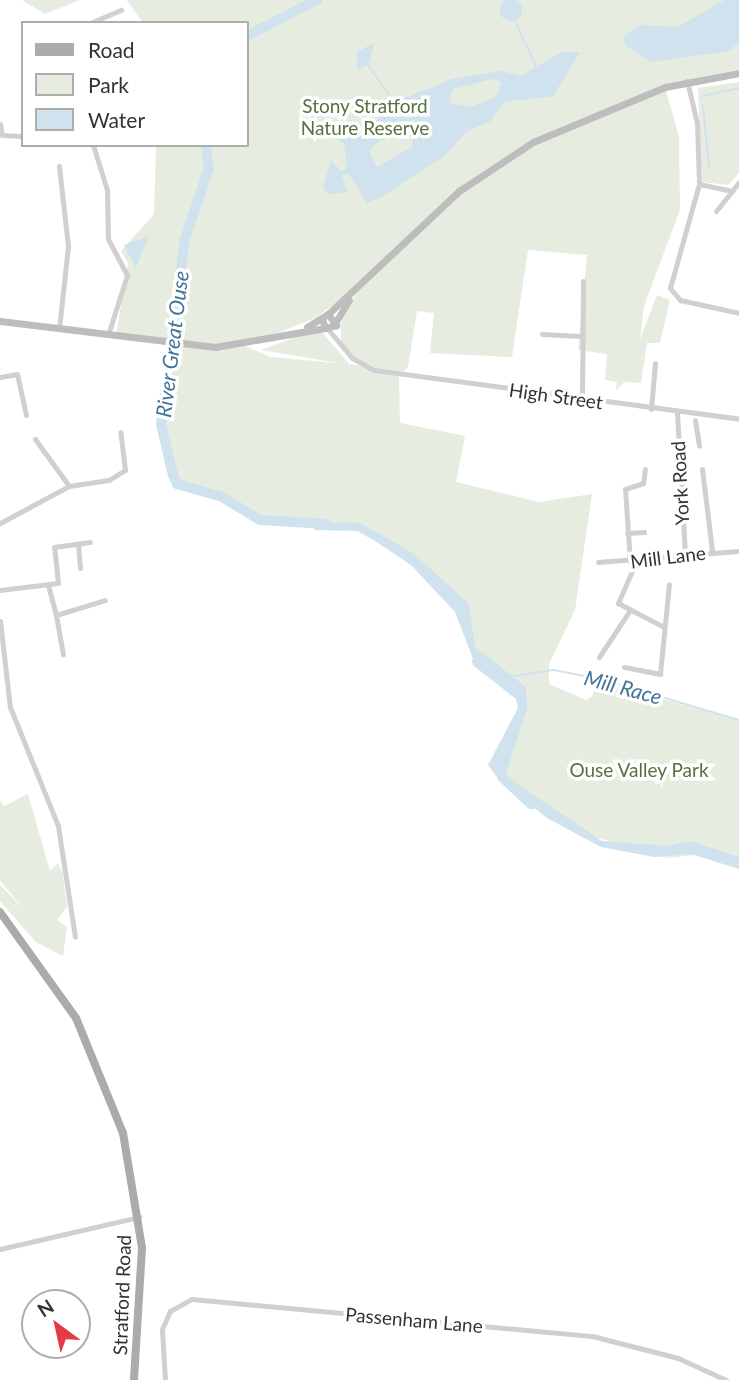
<!DOCTYPE html>
<style>
body{margin:0}
#map{position:relative;width:739px;height:1380px;overflow:hidden;background:#fff;font-family:Lato,sans-serif}
div>[style]{position:absolute}
.green>*{inset:0;background:#e6ecdf}
.water>*{inset:0;background:#cfe2ee}
.round{border-radius:50%}
.stream>*{height:2px;margin:-1px;padding:0 1px;transform-origin:1px;border-radius:1px;background:#cfe2ee}
.river>*{height:10px;margin:-5px;padding:0 5px;transform-origin:5px;border-radius:5px;background:#cfe2ee}
.street>*{height:5px;margin:-2.5px;padding:0 2.5px;transform-origin:2.5px;border-radius:2.5px;background:#d0d0d0}
.secondary>*{height:7px;margin:-3.5px;padding:0 3.5px;transform-origin:3.5px;border-radius:3.5px;background:#bdbdbd}
.primary>*{height:8px;margin:-4px;padding:0 4px;transform-origin:4px;border-radius:4px;background:#ababab}
span{translate:-50% -50%;white-space:nowrap;text-align:center;line-height:1.15;-webkit-text-stroke:7px #fff;paint-order:stroke}
.park-label{font-size:19px;color:#56703f}
.street-label{font-size:19px;color:#333}
.water-label{font-size:21px;color:#3f7597;font-style:italic}
.legend{position:absolute;left:21px;top:21px;width:228px;height:126px;box-sizing:border-box;background:#fff;border:2px solid #adadad;margin:0;padding:9px 12px;list-style:none;font-size:21px;color:#333}
.legend li{display:flex;align-items:center;gap:14px;height:35px}
.legend b{width:35px;border:2px solid #adadad}
.north{position:absolute;left:21px;top:1289px;width:70px;height:70px;box-sizing:border-box;background:#fff;border:2px solid #adadad;border-radius:50%;rotate:327deg;font-size:19px;font-weight:700;line-height:28px;text-align:center;color:#333}
.north::after{content:'';display:block;margin:auto;width:24px;height:32px;background:#e63946;clip-path:polygon(50% 0,100% 100%,50% 72%,0 100%)}
</style>
<div id="map">
<div class="green">
<i style="clip-path:polygon(22px 0,80px 0,45px 14px)"></i>
<i style="clip-path:polygon(evenodd,127px 0,739px 0,739px 73px,665px 87px,679px 137px,680px 210px,644px 306px,640px 339px,657px 295px,670px 300px,660px 343px,647px 343px,641px 383px,625px 382px,616px 390px,617px 382px,605px 380px,607px 354px,578px 350px,587px 255px,528px 250px,512px 357px,430px 353px,434px 313px,417px 311px,408px 367px,399px 377px,400px 423px,465px 436px,456px 482px,539px 502px,592px 494px,575px 610px,549px 664px,549px 684px,586px 700px,593px 696px,595px 681px,739px 720px,739px 868px,704px 854px,667px 858px,565px 828px,498px 775px,524px 685px,476px 658px,453px 606px,408px 558px,346px 526px,276px 523px,178px 480px,160px 424px,174px 343px,116px 336px,128px 263px,121px 251px,154px 214px,156px 145px,247px 145px,247px 23px,143px 23px,127px 0,358px 287px,341px 324px,341px 343px,359px 365px,271px 357px,245px 346px,315px 318px,358px 287px)"></i>
<i style="clip-path:polygon(739px 82px,739px 173px,728px 185px,702px 182px,698px 88px)"></i>
<i style="clip-path:polygon(321px 331px,350px 365px,261px 350px,309px 332px)"></i>
<i style="clip-path:polygon(28px 794px,50px 871px,58px 863px,63px 874px,67px 907px,57px 920px,67px 927px,63px 956px,36px 942px,0 901px,0 885px,25px 910px,0 881px,0 800px,4px 806px)"></i>
</div>
<div class="water">
<i class="round" style="left:500px;top:-1px;width:22px;height:22px"></i>
<i style="clip-path:polygon(724px 0,739px 0,739px 42px,730px 51px,651px 62px,625px 45px,624px 37px,639px 25px,678px 27px)"></i>
<i style="clip-path:polygon(374px 43px,368px 65px,357px 70px,357px 52px)"></i>
<i style="clip-path:polygon(evenodd,562px 52px,580px 52px,553px 96px,504px 102px,490px 122px,467px 131px,444px 156px,383px 196px,367px 203px,349px 174px,342px 175px,347px 192px,329px 194px,323px 188px,331px 160px,341px 171px,347px 168px,344px 143px,333px 137px,340px 128px,369px 127px,398px 101px,452px 79px,501px 71px,520px 76px,562px 52px,492px 79px,501px 82px,496px 97px,470px 107px,448px 103px,453px 89px,492px 79px,562px 52px,415px 119px,412px 147px,377px 167px,369px 152px,373px 146px,415px 119px)"></i>
<i style="clip-path:polygon(149px 236px,137px 265px,135px 267px,124px 245px)"></i>
<i style="clip-path:polygon(314px 522px,360px 523px,413px 553px,469px 604px,475px 647px,526px 687px,527px 709px,505px 776px,602px 841px,670px 846px,690px 841px,739px 857px,739px 869px,691px 854px,654px 857px,601px 847px,547px 818px,499px 780px,488px 765px,518px 708px,512px 683px,475px 664px,455px 612px,411px 565px,360px 531px,314px 530px)"></i>
</div>
<div class="stream">
<i style="left:514px;top:19px;width:52px;rotate:64.9deg"></i>
<i style="left:368px;top:65px;width:47px;rotate:54.6deg"></i>
<i style="left:702px;top:96px;width:38px;rotate:-12deg"></i>
<i style="left:703px;top:105px;width:62px;rotate:84.5deg"></i>
<i style="left:514px;top:676px;width:40px;rotate:-8.5deg"></i>
<i style="left:554px;top:670px;width:51px;rotate:11.3deg"></i>
<i style="left:604px;top:680px;width:141px;rotate:16.5deg"></i>
</div>
<div class="river">
<i style="left:247px;top:36px;width:79px;rotate:-27.2deg"></i>
<i style="left:206px;top:145px;width:23px;rotate:83deg"></i>
<i style="left:209px;top:168px;width:75px;rotate:108.7deg"></i>
<i style="left:185px;top:239px;width:187px;rotate:97.4deg"></i>
<i style="left:161px;top:424px;width:52px;rotate:76.8deg"></i>
<i style="left:173px;top:475px;width:10px;rotate:66deg"></i>
<i style="left:177px;top:484px;width:47px;rotate:16.1deg"></i>
<i style="left:222px;top:497px;width:44px;rotate:31.2deg"></i>
<i style="left:260px;top:520px;width:66px;rotate:3.5deg"></i>
<i style="left:477px;top:662px;width:53px;rotate:38.2deg"></i>
<i style="left:502px;top:777px;width:40px;rotate:43deg"></i>
</div>
<div class="street">
<i style="left:90px;top:23px;width:34px;rotate:-23deg"></i>
<i style="left:687px;top:81px;width:43px;rotate:76.6deg"></i>
<i style="left:697px;top:123px;width:61px;rotate:88.1deg"></i>
<i style="left:699px;top:184px;width:108px;rotate:105.6deg"></i>
<i style="left:670px;top:288px;width:16px;rotate:50deg"></i>
<i style="left:680px;top:300px;width:60px;rotate:12.4deg"></i>
<i style="left:0;top:124px;width:11px;rotate:80deg"></i>
<i style="left:2px;top:135px;width:19px;rotate:3deg"></i>
<i style="left:93px;top:145px;width:47px;rotate:72.7deg"></i>
<i style="left:107px;top:190px;width:49px;rotate:88.8deg"></i>
<i style="left:108px;top:239px;width:41px;rotate:62.2deg"></i>
<i style="left:127px;top:275px;width:63px;rotate:107.6deg"></i>
<i style="left:59px;top:166px;width:81px;rotate:83.6deg"></i>
<i style="left:68px;top:246px;width:83px;rotate:96.2deg"></i>
<i style="left:699px;top:184px;width:34px;rotate:12deg"></i>
<i style="left:732px;top:191px;width:11px;rotate:-52deg"></i>
<i style="left:716px;top:211px;width:26px;rotate:-51deg"></i>
<i style="left:327px;top:328px;width:39px;rotate:50deg"></i>
<i style="left:352px;top:358px;width:25px;rotate:29deg"></i>
<i style="left:374px;top:370px;width:368px;rotate:7.6deg"></i>
<i style="left:542px;top:334px;width:38px;rotate:3deg"></i>
<i style="left:0;top:377px;width:17px;rotate:-10deg"></i>
<i style="left:17px;top:374px;width:42px;rotate:77.6deg"></i>
<i style="left:582px;top:399px;width:118px;rotate:-89.5deg"></i>
<i style="left:651px;top:409px;width:46px;rotate:-85deg"></i>
<i style="left:677px;top:412px;width:141px;rotate:86.8deg"></i>
<i style="left:695px;top:420px;width:26px;rotate:81deg"></i>
<i style="left:35px;top:439px;width:58px;rotate:54.1deg"></i>
<i style="left:702px;top:469px;width:83px;rotate:83deg"></i>
<i style="left:0;top:523px;width:78px;rotate:-28.2deg"></i>
<i style="left:69px;top:486px;width:40px;rotate:-8.5deg"></i>
<i style="left:109px;top:480px;width:19px;rotate:-32deg"></i>
<i style="left:125px;top:470px;width:38px;rotate:-97deg"></i>
<i style="left:627px;top:533px;width:17px;rotate:-3deg"></i>
<i style="left:78px;top:544px;width:24px;rotate:85deg"></i>
<i style="left:598px;top:562px;width:141px;rotate:-4.5deg"></i>
<i style="left:630px;top:562px;width:73px;rotate:-93.9deg"></i>
<i style="left:625px;top:489px;width:19px;rotate:-18deg"></i>
<i style="left:643px;top:483px;width:14px;rotate:-82deg"></i>
<i style="left:636px;top:562px;width:45px;rotate:113.7deg"></i>
<i style="left:618px;top:603px;width:52px;rotate:27.6deg"></i>
<i style="left:48px;top:585px;width:31px;rotate:75deg"></i>
<i style="left:56px;top:615px;width:51px;rotate:-17deg"></i>
<i style="left:0;top:590px;width:58px;rotate:-6.9deg"></i>
<i style="left:58px;top:583px;width:36px;rotate:-96deg"></i>
<i style="left:54px;top:547px;width:36px;rotate:-8deg"></i>
<i style="left:56px;top:615px;width:40px;rotate:80deg"></i>
<i style="left:0;top:621px;width:87px;rotate:83.4deg"></i>
<i style="left:10px;top:707px;width:128px;rotate:68deg"></i>
<i style="left:58px;top:826px;width:112px;rotate:81.3deg"></i>
<i style="left:599px;top:657px;width:53px;rotate:-56.6deg"></i>
<i style="left:624px;top:667px;width:37px;rotate:11deg"></i>
<i style="left:660px;top:674px;width:90px;rotate:-84.3deg"></i>
<i style="left:0;top:1249px;width:143px;rotate:-13deg"></i>
<i style="left:165px;top:1380px;width:51px;rotate:-93.4deg"></i>
<i style="left:162px;top:1329px;width:20px;rotate:-66deg"></i>
<i style="left:170px;top:1311px;width:25px;rotate:-29deg"></i>
<i style="left:192px;top:1299px;width:402px;rotate:5.3deg"></i>
<i style="left:592px;top:1336px;width:89px;rotate:14.3deg"></i>
<i style="left:678px;top:1358px;width:53px;rotate:24.6deg"></i>
</div>
<div class="secondary">
<i style="left:328px;top:314px;width:180px;rotate:-43.2deg"></i>
<i style="left:459px;top:191px;width:89px;rotate:-33.5deg"></i>
<i style="left:533px;top:142px;width:143px;rotate:-22.6deg"></i>
<i style="left:665px;top:87px;width:75px;rotate:-10.7deg"></i>
<i style="left:337px;top:320px;width:23px;rotate:-59deg"></i>
<i style="left:0;top:321px;width:217px;rotate:6.9deg"></i>
<i style="left:215px;top:347px;width:112px;rotate:-9.8deg"></i>
<i style="left:307px;top:327px;width:25px;rotate:-32deg"></i>
<i style="left:328px;top:314px;width:14px;rotate:54deg"></i>
<i style="left:336px;top:325px;width:11px;rotate:165deg"></i>
<i style="left:325px;top:328px;width:9px;rotate:-108deg"></i>
</div>
<div class="primary">
<i style="left:0;top:912px;width:130px;rotate:54.4deg"></i>
<i style="left:76px;top:1018px;width:124px;rotate:67.8deg"></i>
<i style="left:123px;top:1133px;width:117px;rotate:80.6deg"></i>
<i style="left:142px;top:1248px;width:132px;rotate:93.5deg"></i>
</div>
<div class="park-label">
<span style="left:365px;top:117px">Stony Stratford<br>Nature Reserve</span>
<span style="left:639px;top:770px">Ouse Valley Park</span>
</div>
<div class="street-label">
<span style="left:556px;top:396px;rotate:8deg">High Street</span>
<span style="left:680px;top:483px;rotate:-93deg">York Road</span>
<span style="left:668px;top:557px;rotate:-7deg">Mill Lane</span>
<span style="left:122px;top:1295px;rotate:-88deg">Stratford Road</span>
<span style="left:414px;top:1320px;rotate:5deg">Passenham Lane</span>
</div>
<div class="water-label">
<span style="left:172px;top:344px;rotate:-83deg">River Great Ouse</span>
<span style="left:623px;top:687px;rotate:15deg">Mill Race</span>
</div>
<ul class="legend">
<li><b style="height:9px;background:#ababab"></b>Road</li>
<li><b style="height:19px;background:#e6ecdf"></b>Park</li>
<li><b style="height:19px;background:#cfe2ee"></b>Water</li>
</ul>
<div class="north">N</div>
</div>
